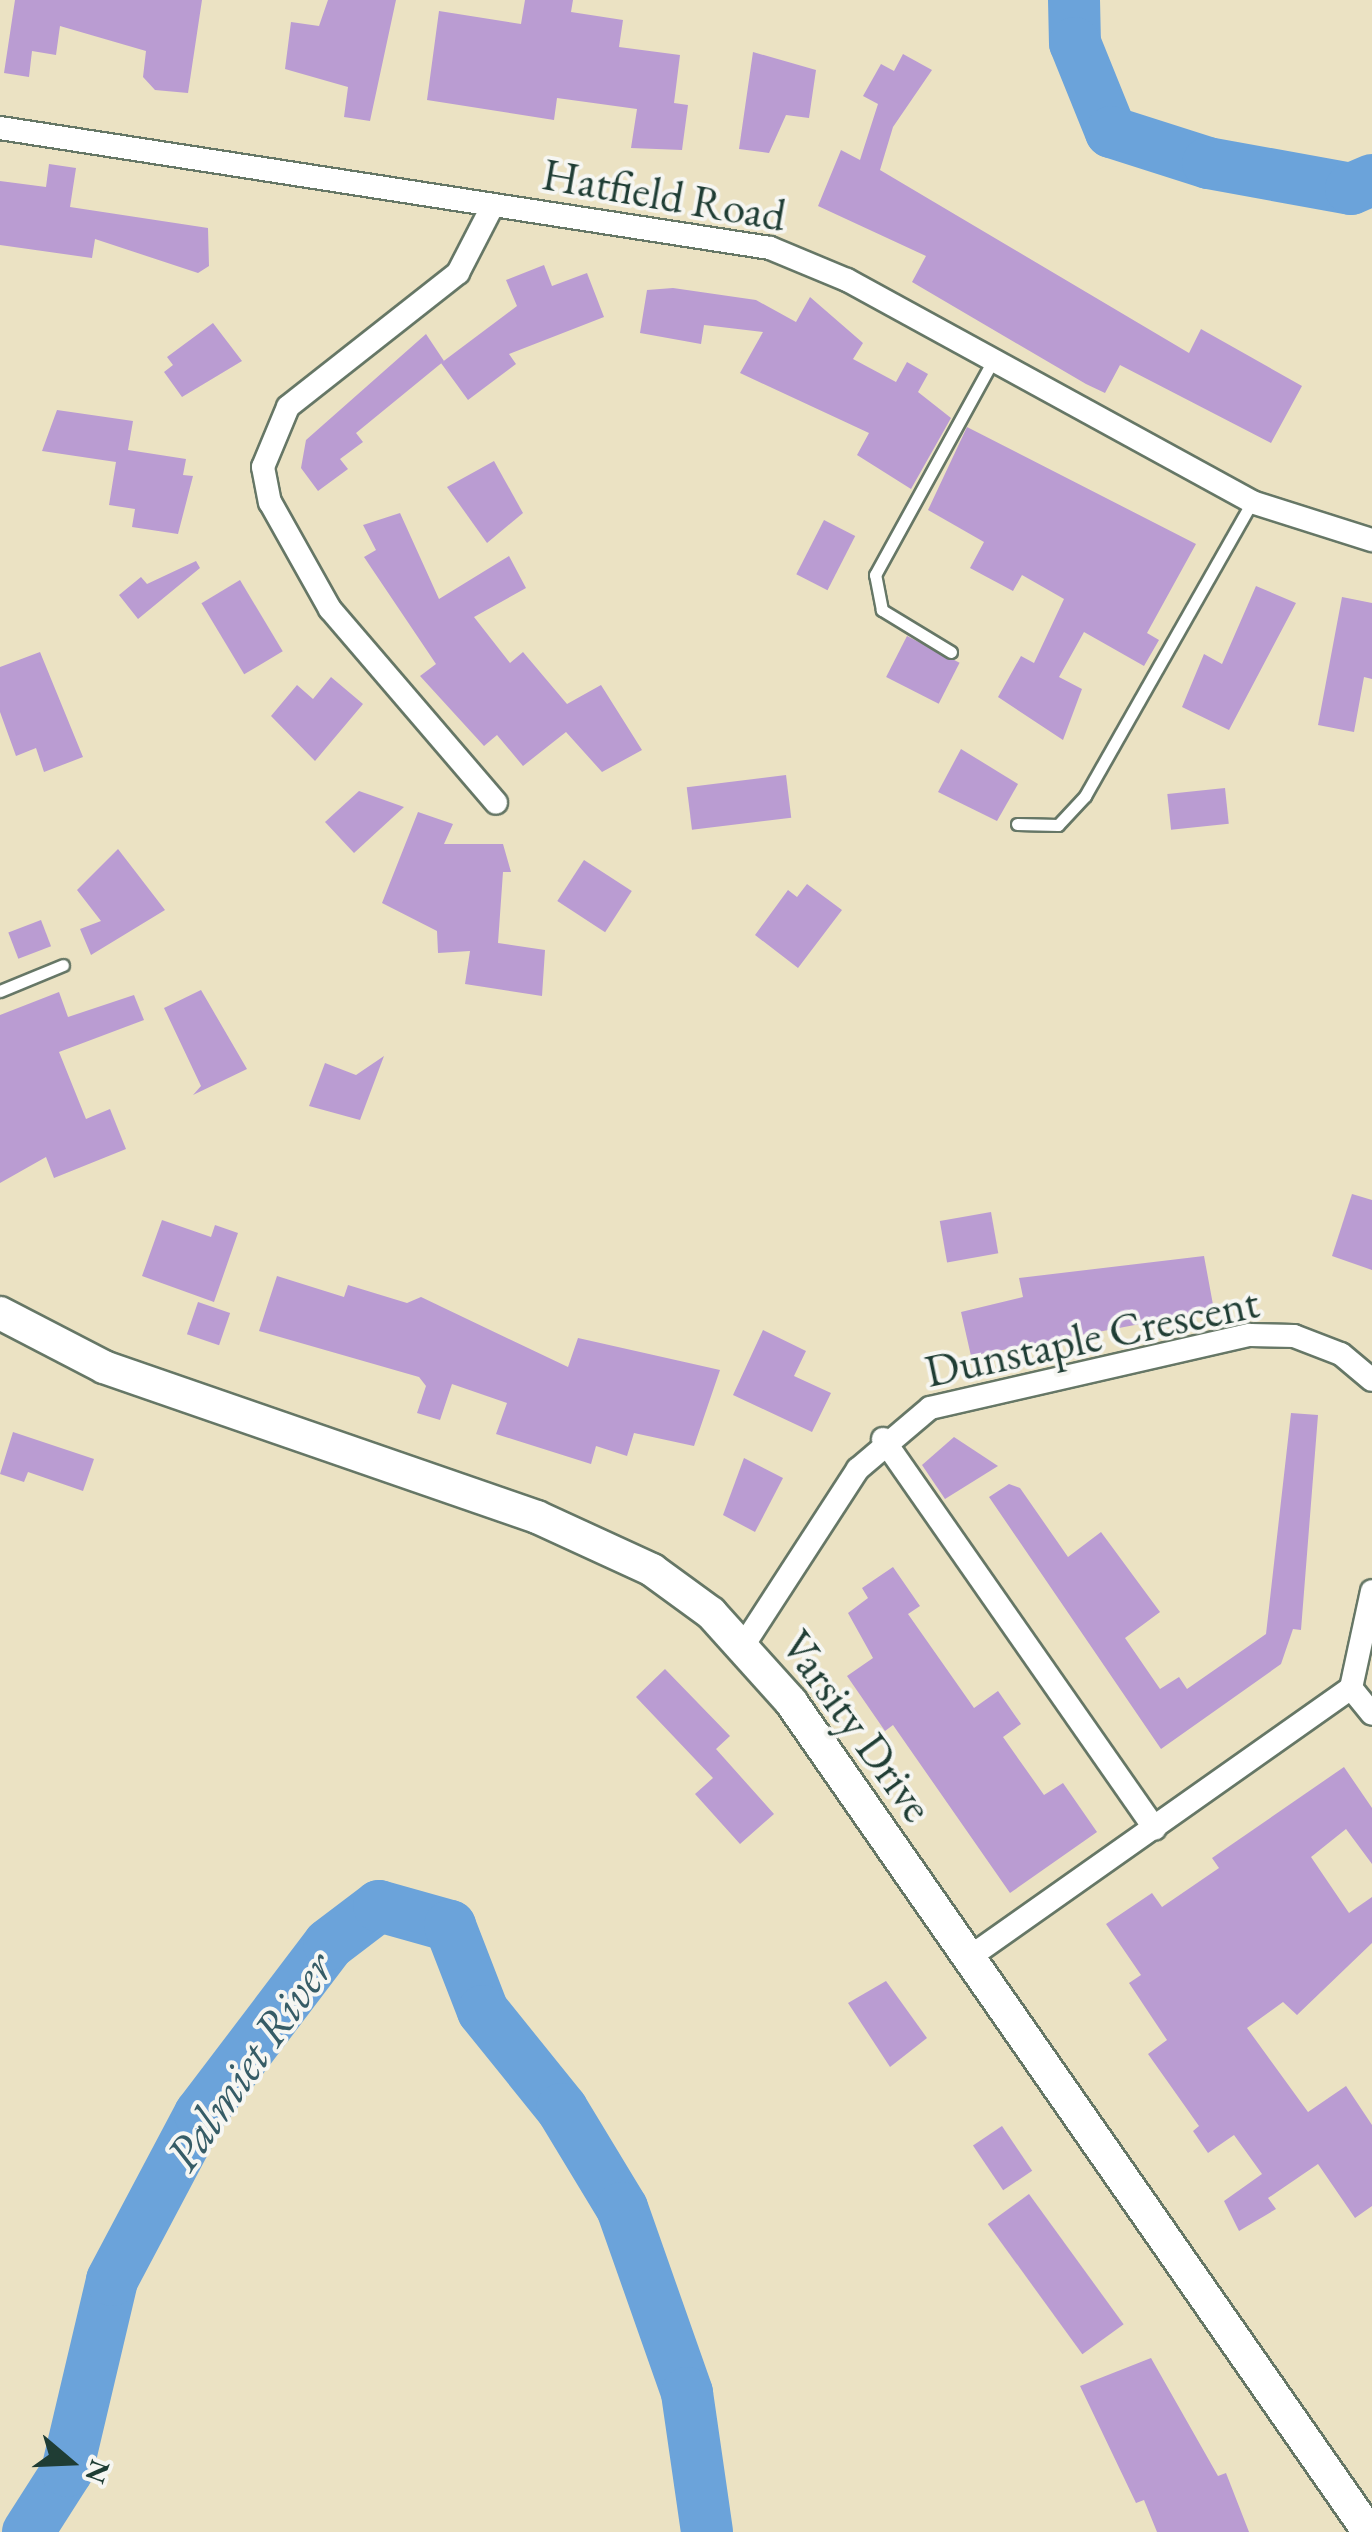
<!DOCTYPE html>
<style>
body{margin:0}
#map{position:relative;width:1372px;height:2532px;overflow:hidden;background:#ebe2c3;font-family:"EB Garamond",serif}
div>[style]{position:absolute}
.river>*{height:52px;margin:-26px;padding:0 26px;transform-origin:26px;border-radius:26px;background:#6ba3da}
.building>*{inset:0;background:#ba9cd2;transform-origin:0 0}
.roads{filter:drop-shadow(2px 0 #676) drop-shadow(-2px 0 #676) drop-shadow(0 2px #676) drop-shadow(0 -2px #676)}
.lane>*{height:11px;margin:-5.5px;padding:0 5.5px;transform-origin:5.5px;border-radius:5.5px;background:#fff}
.street>*{height:22px;margin:-11px;padding:0 11px;transform-origin:11px;border-radius:11px;background:#fff}
.secondary>*{height:32px;margin:-16px;padding:0 16px;transform-origin:16px;border-radius:16px;background:#fff}
span{translate:-50% -50%;white-space:nowrap;text-align:center;line-height:1.15;-webkit-text-stroke:8px #f6f6f2;paint-order:stroke}
.street-label{font-size:45px;color:#1f3d34}
.water-label{font-size:48px;color:#365c66;font-style:italic}
.north{position:absolute;left:20px;top:2412px;width:100px;height:100px;-webkit-text-stroke:8px #f6f6f2;paint-order:stroke;rotate:109deg;font-size:28px;font-weight:700;line-height:40px;text-align:center;color:#1f3d34}
.north::after{content:'';display:block;margin:auto;width:35px;height:45px;background:#1f3d34;clip-path:polygon(50% 0,100% 100%,50% 72%,0 100%)}
</style>
<div id="map">
<div class="river">
<i style="left:1074px;top:0;width:43px;rotate:88.7deg"></i>
<i style="left:1075px;top:43px;width:96px;rotate:68deg"></i>
<i style="left:1111px;top:132px;width:102px;rotate:17.7deg"></i>
<i style="left:1208px;top:163px;width:145px;rotate:10.3deg"></i>
<i style="left:1351px;top:189px;width:23px;rotate:-23deg"></i>
<i style="left:28px;top:2532px;width:72px;rotate:-57.4deg"></i>
<i style="left:67px;top:2471px;width:196px;rotate:-76.7deg"></i>
<i style="left:112px;top:2280px;width:188px;rotate:-62.1deg"></i>
<i style="left:200px;top:2114px;width:213px;rotate:-52.8deg"></i>
<i style="left:329px;top:1944px;width:63px;rotate:-37.2deg"></i>
<i style="left:379px;top:1906px;width:74px;rotate:15.7deg"></i>
<i style="left:450px;top:1926px;width:91px;rotate:68.8deg"></i>
<i style="left:483px;top:2011px;width:126px;rotate:51.1deg"></i>
<i style="left:562px;top:2109px;width:116px;rotate:58.8deg"></i>
<i style="left:622px;top:2208px;width:196px;rotate:70.6deg"></i>
<i style="left:687px;top:2393px;width:140px;rotate:81.8deg"></i>
</div>
<div class="building">
<i style="clip-path:polygon(15px 0,202px 0,188px 93px,155px 90px,143px 77px,146px 51px,60px 26px,56px 55px,32px 51px,29px 77px,4px 73px)"></i>
<i style="clip-path:polygon(328px 0,396px 0,370px 121px,344px 117px,348px 87px,285px 69px,291px 22px,319px 26px)"></i>
<i style="clip-path:polygon(525px 0,573px 0,571px 12px,623px 20px,619px 47px,680px 55px,674px 103px,688px 105px,682px 150px,631px 148px,637px 109px,557px 98px,554px 120px,427px 100px,439px 11px,521px 24px)"></i>
<i style="clip-path:polygon(753px 52px,816px 70px,809px 118px,786px 115px,769px 153px,739px 149px)"></i>
<i style="clip-path:polygon(903px 54px,932px 70px,893px 127px,880px 170px,1189px 353px,1201px 329px,1302px 386px,1271px 443px,1120px 365px,1105px 393px,1086px 384px,912px 282px,926px 256px,818px 206px,841px 150px,860px 160px,878px 104px,863px 96px,881px 64px,894px 71px)"></i>
<i style="clip-path:polygon(49px 164px,76px 168px,70px 207px,208px 228px,209px 266px,198px 273px,95px 239px,92px 258px,0 245px,0 181px,46px 187px)"></i>
<i style="clip-path:polygon(544px 265px,552px 286px,587px 273px,604px 317px,509px 354px,516px 364px,468px 400px,441px 363px,517px 306px,506px 280px)"></i>
<i style="clip-path:polygon(673px 288px,756px 300px,796px 322px,810px 297px,863px 343px,853px 359px,896px 382px,907px 362px,928px 374px,918px 392px,951px 418px,911px 489px,857px 455px,869px 433px,740px 373px,763px 332px,704px 325px,701px 344px,640px 333px,647px 290px)"></i>
<i style="clip-path:polygon(213px 323px,242px 361px,182px 397px,164px 372px,173px 365px,167px 357px)"></i>
<i style="clip-path:polygon(426px 334px,444px 361px,356px 433px,363px 442px,340px 459px,348px 469px,318px 491px,301px 468px,306px 440px)"></i>
<i style="clip-path:polygon(57px 410px,133px 421px,128px 450px,186px 459px,183px 475px,193px 476px,178px 534px,132px 527px,135px 509px,109px 505px,116px 462px,42px 451px)"></i>
<i style="clip-path:polygon(967px 427px,1196px 544px,1147px 633px,1159px 640px,1144px 666px,1084px 632px,1059px 677px,1082px 689px,1063px 740px,998px 697px,1021px 656px,1034px 663px,1064px 599px,1022px 575px,1013px 591px,970px 568px,984px 542px,928px 510px)"></i>
<i style="clip-path:polygon(494px 461px,523px 513px,487px 543px,447px 487px)"></i>
<i style="clip-path:polygon(400px 513px,439px 599px,509px 556px,526px 588px,474px 617px,510px 663px,523px 652px,567px 704px,601px 685px,642px 750px,602px 772px,566px 732px,523px 766px,497px 735px,484px 746px,420px 676px,436px 664px,364px 557px,376px 550px,363px 525px)"></i>
<i style="left:824px;top:520px;width:35px;height:61px;rotate:27deg"></i>
<i style="clip-path:polygon(196px 561px,200px 568px,138px 619px,119px 595px,141px 577px,147px 584px)"></i>
<i style="left:240px;top:580px;width:83px;height:45px;rotate:59deg"></i>
<i style="clip-path:polygon(1256px 586px,1296px 603px,1229px 730px,1182px 707px,1204px 654px,1222px 664px)"></i>
<i style="clip-path:polygon(1342px 597px,1372px 603px,1372px 679px,1364px 677px,1354px 732px,1318px 725px)"></i>
<i style="left:907px;top:636px;width:59px;height:46px;rotate:27deg"></i>
<i style="clip-path:polygon(40px 652px,83px 757px,44px 772px,36px 748px,16px 756px,0 712px,0 667px)"></i>
<i style="clip-path:polygon(331px 677px,363px 704px,315px 761px,271px 716px,297px 685px,313px 699px)"></i>
<i style="clip-path:polygon(961px 749px,1018px 784px,997px 821px,938px 792px)"></i>
<i style="left:786px;top:775px;width:43px;height:100px;rotate:83deg"></i>
<i style="left:1225px;top:788px;width:36px;height:58px;rotate:84deg"></i>
<i style="clip-path:polygon(359px 791px,404px 807px,354px 853px,325px 822px)"></i>
<i style="clip-path:polygon(418px 812px,453px 824px,444px 844px,503px 844px,511px 872px,503px 872px,498px 943px,545px 950px,542px 996px,465px 984px,470px 951px,438px 953px,437px 931px,382px 903px)"></i>
<i style="clip-path:polygon(118px 849px,165px 910px,91px 955px,80px 929px,101px 921px,77px 890px)"></i>
<i style="left:584px;top:860px;width:57px;height:49px;rotate:33deg"></i>
<i style="clip-path:polygon(807px 884px,842px 910px,798px 968px,755px 935px,788px 890px,797px 897px)"></i>
<i style="left:41px;top:920px;width:28px;height:35px;rotate:69deg"></i>
<i style="clip-path:polygon(201px 990px,247px 1069px,193px 1095px,201px 1086px,164px 1008px)"></i>
<i style="clip-path:polygon(59px 992px,68px 1017px,134px 995px,144px 1020px,59px 1052px,86px 1119px,110px 1109px,126px 1149px,54px 1178px,46px 1157px,0 1183px,0 1015px)"></i>
<i style="clip-path:polygon(384px 1056px,360px 1120px,309px 1106px,325px 1063px,356px 1075px)"></i>
<i style="clip-path:polygon(1352px 1194px,1372px 1200px,1372px 1270px,1332px 1256px)"></i>
<i style="left:991px;top:1212px;width:42px;height:52px;rotate:80deg"></i>
<i style="clip-path:polygon(162px 1220px,211px 1237px,215px 1225px,238px 1233px,214px 1302px,142px 1276px)"></i>
<i style="clip-path:polygon(1204px 1256px,1214px 1310px,971px 1356px,961px 1312px,1023px 1297px,1019px 1278px)"></i>
<i style="clip-path:polygon(277px 1276px,344px 1297px,348px 1285px,407px 1303px,421px 1297px,568px 1367px,578px 1338px,720px 1370px,694px 1446px,634px 1433px,627px 1456px,596px 1446px,591px 1464px,496px 1434px,507px 1403px,452px 1384px,440px 1420px,417px 1413px,426px 1386px,419px 1377px,259px 1331px)"></i>
<i style="left:198px;top:1302px;width:34px;height:34px;rotate:19deg"></i>
<i style="clip-path:polygon(763px 1330px,806px 1351px,794px 1376px,831px 1393px,812px 1432px,733px 1395px)"></i>
<i style="clip-path:polygon(1291px 1413px,1318px 1415px,1301px 1630px,1293px 1629px,1281px 1664px,1161px 1749px,989px 1497px,1009px 1484px,1020px 1488px,1068px 1557px,1101px 1532px,1160px 1612px,1125px 1638px,1160px 1689px,1179px 1677px,1187px 1689px,1266px 1634px)"></i>
<i style="clip-path:polygon(13px 1432px,94px 1459px,83px 1491px,28px 1472px,24px 1482px,0 1474px)"></i>
<i style="clip-path:polygon(954px 1437px,998px 1466px,945px 1499px,922px 1465px)"></i>
<i style="clip-path:polygon(744px 1458px,783px 1478px,755px 1532px,723px 1515px)"></i>
<i style="clip-path:polygon(893px 1567px,920px 1606px,908px 1614px,974px 1708px,998px 1691px,1021px 1724px,1003px 1737px,1044px 1795px,1063px 1783px,1097px 1832px,1010px 1893px,893px 1725px,885px 1731px,847px 1676px,873px 1658px,848px 1613px,868px 1598px,862px 1588px)"></i>
<i style="clip-path:polygon(665px 1669px,730px 1736px,716px 1749px,774px 1814px,740px 1844px,695px 1794px,713px 1778px,636px 1697px)"></i>
<i style="clip-path:polygon(1344px 1767px,1372px 1808px,1372px 1864px,1346px 1829px,1311px 1857px,1349px 1913px,1372px 1897px,1372px 1943px,1297px 2015px,1283px 2002px,1247px 2028px,1308px 2112px,1346px 2086px,1372px 2125px,1372px 2206px,1355px 2218px,1318px 2164px,1268px 2198px,1276px 2209px,1239px 2231px,1224px 2201px,1262px 2174px,1234px 2135px,1208px 2153px,1193px 2131px,1199px 2126px,1148px 2054px,1167px 2040px,1129px 1983px,1141px 1975px,1106px 1924px,1152px 1893px,1162px 1907px,1219px 1868px,1212px 1858px)"></i>
<i style="clip-path:polygon(886px 1981px,927px 2038px,890px 2067px,848px 2003px)"></i>
<i style="left:1002px;top:2126px;width:54px;height:35px;rotate:56deg"></i>
<i style="left:1029px;top:2194px;width:161px;height:51px;rotate:54deg"></i>
<i style="clip-path:polygon(1151px 2358px,1218px 2476px,1226px 2473px,1249px 2532px,1157px 2532px,1144px 2500px,1136px 2503px,1080px 2386px)"></i>
</div>
<div class="roads">
<div class="lane">
<i style="left:951px;top:652px;width:81px;rotate:-148.7deg"></i>
<i style="left:882px;top:610px;width:36px;rotate:-101deg"></i>
<i style="left:875px;top:575px;width:243px;rotate:-61.2deg"></i>
<i style="left:1017px;top:824px;width:41px;rotate:1.4deg"></i>
<i style="left:1058px;top:825px;width:40px;rotate:-47deg"></i>
<i style="left:1085px;top:796px;width:338px;rotate:-60.4deg"></i>
<i style="left:0;top:991px;width:68px;rotate:-22.4deg"></i>
</div>
<div class="street">
<i style="left:0;top:128px;width:779px;rotate:8.86deg"></i>
<i style="left:770px;top:248px;width:83px;rotate:22.6deg"></i>
<i style="left:847px;top:280px;width:462px;rotate:28.7deg"></i>
<i style="left:1252px;top:502px;width:126px;rotate:17.6deg"></i>
<i style="left:492px;top:207px;width:74px;rotate:117.3deg"></i>
<i style="left:458px;top:273px;width:216px;rotate:141.8deg"></i>
<i style="left:288px;top:407px;width:65px;rotate:112.6deg"></i>
<i style="left:263px;top:467px;width:36px;rotate:79deg"></i>
<i style="left:270px;top:502px;width:123px;rotate:60.7deg"></i>
<i style="left:330px;top:609px;width:255px;rotate:49.4deg"></i>
<i style="left:883px;top:1439px;width:475px;rotate:55.1deg"></i>
<i style="left:743px;top:1646px;width:211px;rotate:-57deg"></i>
<i style="left:858px;top:1469px;width:94px;rotate:-40.3deg"></i>
<i style="left:930px;top:1408px;width:328px;rotate:-12.9deg"></i>
<i style="left:1250px;top:1335px;width:44px;rotate:1.3deg"></i>
<i style="left:1294px;top:1336px;width:50px;rotate:21deg"></i>
<i style="left:1341px;top:1354px;width:40px;rotate:40deg"></i>
<i style="left:1351px;top:1688px;width:33px;rotate:51deg"></i>
<i style="left:967px;top:1959px;width:470px;rotate:-35.2deg"></i>
<i style="left:1351px;top:1688px;width:99px;rotate:-77.8deg"></i>
</div>
<div class="secondary">
<i style="left:0;top:1313px;width:117px;rotate:27.4deg"></i>
<i style="left:104px;top:1367px;width:458px;rotate:19.1deg"></i>
<i style="left:537px;top:1517px;width:127px;rotate:24.7deg"></i>
<i style="left:652px;top:1570px;width:73px;rotate:36.1deg"></i>
<i style="left:711px;top:1613px;width:120px;rotate:48deg"></i>
<i style="left:791px;top:1702px;width:1011px;rotate:55.15deg"></i>
</div>
</div>
<div class="street-label">
<span style="left:664px;top:195px;rotate:10deg">Hatfield Road</span>
<span style="left:1092px;top:1337px;rotate:-12deg">Dunstaple Crescent</span>
<span style="left:857px;top:1726px;rotate:54deg">Varsity Drive</span>
</div>
<div class="water-label">
<span style="left:249px;top:2061px;rotate:-55deg">Palmiet River</span>
</div>
<div class="north">N</div>
</div>
